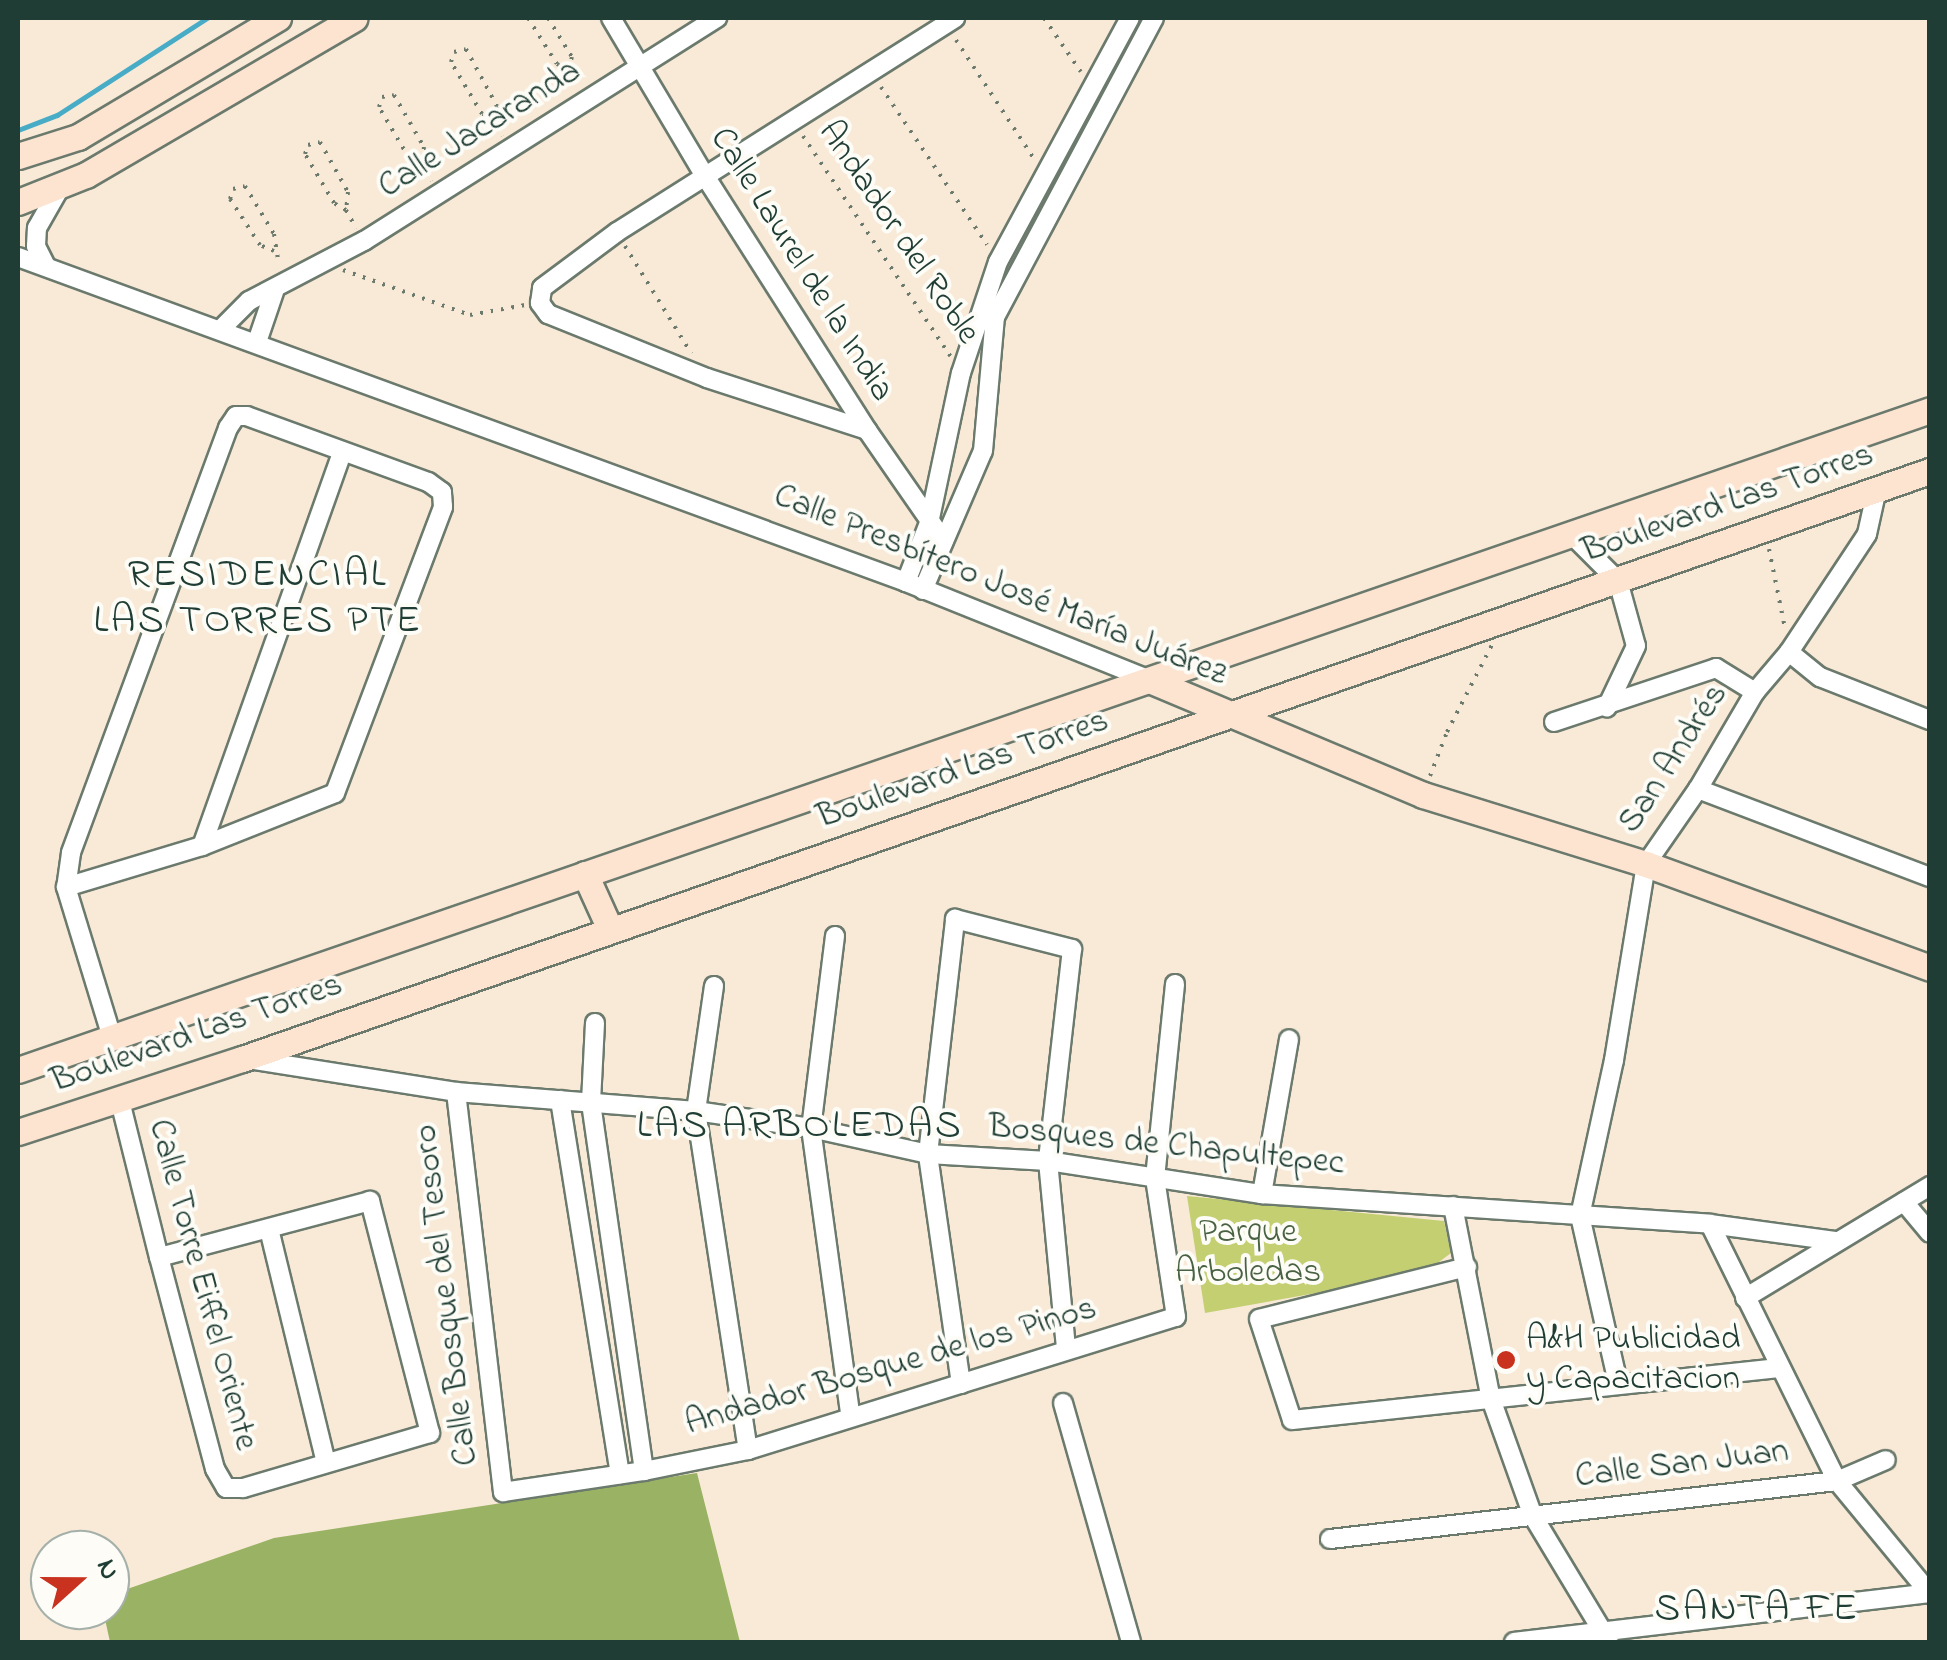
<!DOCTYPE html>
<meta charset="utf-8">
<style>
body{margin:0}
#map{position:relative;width:1947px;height:1660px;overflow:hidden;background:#f8ead7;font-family:"Indie Flower",sans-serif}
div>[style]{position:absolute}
.green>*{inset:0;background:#c3cf71}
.forest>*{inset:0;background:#9ab263}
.stream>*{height:5px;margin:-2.5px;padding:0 2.5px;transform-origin:2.5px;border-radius:2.5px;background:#48acc7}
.path>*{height:4px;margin-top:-2px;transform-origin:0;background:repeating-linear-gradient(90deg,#6b7a6d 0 2.5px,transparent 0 10.5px)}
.roads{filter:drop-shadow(2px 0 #6b7a6d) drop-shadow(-2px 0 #6b7a6d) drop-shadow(0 2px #6b7a6d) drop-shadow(0 -2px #6b7a6d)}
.street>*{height:18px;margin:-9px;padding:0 9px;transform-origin:9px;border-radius:9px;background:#fff}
.secondary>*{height:25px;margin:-12.5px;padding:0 12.5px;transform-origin:12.5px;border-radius:12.5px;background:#fde4d1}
.dots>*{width:28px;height:28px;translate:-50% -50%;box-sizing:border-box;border:5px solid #fdfcf7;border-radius:50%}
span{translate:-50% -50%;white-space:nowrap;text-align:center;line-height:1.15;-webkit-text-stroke:8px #fdfcf7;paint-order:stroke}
.street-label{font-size:35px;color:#1f3d34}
.park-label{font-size:35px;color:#486243}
.poi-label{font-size:35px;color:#1f3d34}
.left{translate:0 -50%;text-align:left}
.quarter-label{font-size:40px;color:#1f3d34;letter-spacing:2.5px}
.frame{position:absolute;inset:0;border:20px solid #1f3d34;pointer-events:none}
.north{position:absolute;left:30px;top:1530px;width:100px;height:100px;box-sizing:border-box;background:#fdfcf7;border:2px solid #a4b0a9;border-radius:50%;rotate:69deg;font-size:28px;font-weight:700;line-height:40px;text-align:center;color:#1f3d34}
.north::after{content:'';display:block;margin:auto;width:35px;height:45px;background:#c8321e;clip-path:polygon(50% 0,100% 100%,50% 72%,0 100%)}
</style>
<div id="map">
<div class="green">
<i style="clip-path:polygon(1187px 1196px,1444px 1221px,1451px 1253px,1423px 1274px,1205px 1313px)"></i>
</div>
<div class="forest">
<i style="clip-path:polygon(697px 1473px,740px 1642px,110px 1642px,103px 1610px,110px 1610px,110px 1595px,274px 1538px)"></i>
</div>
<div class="stream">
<i style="left:18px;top:130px;width:42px;rotate:-21deg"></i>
<i style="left:57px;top:115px;width:179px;rotate:-32.9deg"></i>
</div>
<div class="path">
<i style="left:528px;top:18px;width:54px;rotate:57.8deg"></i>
<i style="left:557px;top:64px;width:13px;rotate:29deg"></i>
<i style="left:568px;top:70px;width:18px;rotate:61deg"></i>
<i style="left:548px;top:18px;width:46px;rotate:58.4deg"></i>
<i style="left:572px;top:57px;width:14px;rotate:107deg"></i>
<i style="left:1044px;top:18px;width:65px;rotate:55.6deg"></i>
<i style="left:956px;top:40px;width:140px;rotate:56.7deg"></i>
<i style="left:881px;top:87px;width:190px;rotate:56.1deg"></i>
<i style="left:493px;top:117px;width:11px;rotate:-165deg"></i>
<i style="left:482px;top:114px;width:61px;rotate:-120.8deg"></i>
<i style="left:451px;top:62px;width:10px;rotate:-73deg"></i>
<i style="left:454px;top:52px;width:12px;rotate:-14deg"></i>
<i style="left:466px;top:49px;width:65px;rotate:61.5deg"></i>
<i style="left:497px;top:106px;width:12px;rotate:110deg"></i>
<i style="left:493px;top:117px;width:21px;rotate:62deg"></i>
<i style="left:803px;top:136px;width:265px;rotate:56.2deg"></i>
<i style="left:422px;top:162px;width:14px;rotate:-163deg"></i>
<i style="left:409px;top:158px;width:59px;rotate:-120.5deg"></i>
<i style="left:379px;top:107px;width:10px;rotate:-73deg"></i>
<i style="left:382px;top:97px;width:12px;rotate:-9deg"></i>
<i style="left:394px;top:95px;width:60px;rotate:60deg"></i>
<i style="left:424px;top:147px;width:15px;rotate:98deg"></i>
<i style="left:422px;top:162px;width:21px;rotate:65deg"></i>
<i style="left:346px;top:210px;width:14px;rotate:-150deg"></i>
<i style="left:334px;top:203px;width:57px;rotate:-120.6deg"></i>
<i style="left:305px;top:154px;width:9px;rotate:-72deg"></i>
<i style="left:308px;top:145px;width:12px;rotate:-14deg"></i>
<i style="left:320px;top:142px;width:57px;rotate:60.8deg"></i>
<i style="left:348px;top:192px;width:18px;rotate:96deg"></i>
<i style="left:346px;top:210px;width:21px;rotate:61deg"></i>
<i style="left:625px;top:246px;width:126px;rotate:58.3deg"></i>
<i style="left:274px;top:251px;width:15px;rotate:-157deg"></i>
<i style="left:260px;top:245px;width:55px;rotate:-123.1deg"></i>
<i style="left:230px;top:199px;width:10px;rotate:-73deg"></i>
<i style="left:233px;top:189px;width:12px;rotate:-14deg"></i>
<i style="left:245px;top:186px;width:56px;rotate:58.9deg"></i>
<i style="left:274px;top:234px;width:31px;rotate:81deg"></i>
<i style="left:343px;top:270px;width:135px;rotate:19.5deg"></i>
<i style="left:470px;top:315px;width:56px;rotate:-10.3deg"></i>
<i style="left:1769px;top:549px;width:81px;rotate:78.6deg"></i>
<i style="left:1430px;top:776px;width:47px;rotate:-68.9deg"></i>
<i style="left:1447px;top:732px;width:98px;rotate:-62.7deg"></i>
</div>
<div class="roads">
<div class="street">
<i style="left:611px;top:18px;width:184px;rotate:59.3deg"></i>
<i style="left:705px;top:176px;width:301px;rotate:57.5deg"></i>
<i style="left:867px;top:430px;width:135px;rotate:55.3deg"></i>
<i style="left:18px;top:257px;width:946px;rotate:20.1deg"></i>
<i style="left:906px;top:582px;width:265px;rotate:21.9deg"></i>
<i style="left:46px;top:266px;width:22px;rotate:-117deg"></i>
<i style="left:36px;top:246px;width:18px;rotate:-87deg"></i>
<i style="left:37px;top:228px;width:48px;rotate:-60.3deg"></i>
<i style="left:221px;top:329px;width:40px;rotate:-45deg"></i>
<i style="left:249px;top:301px;width:130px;rotate:-27.6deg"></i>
<i style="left:364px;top:241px;width:418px;rotate:-32.3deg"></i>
<i style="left:257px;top:342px;width:53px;rotate:-71.2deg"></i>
<i style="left:867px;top:430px;width:168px;rotate:-162deg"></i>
<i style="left:707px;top:378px;width:171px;rotate:-158.1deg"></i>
<i style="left:548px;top:314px;width:14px;rotate:-126deg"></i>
<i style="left:540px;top:303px;width:15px;rotate:-82deg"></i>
<i style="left:542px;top:288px;width:94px;rotate:-36.7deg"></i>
<i style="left:617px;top:232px;width:400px;rotate:-32.3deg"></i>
<i style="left:1572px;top:535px;width:65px;rotate:45deg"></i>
<i style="left:1618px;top:581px;width:67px;rotate:74.5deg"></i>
<i style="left:1636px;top:646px;width:68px;rotate:115.4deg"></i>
<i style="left:906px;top:582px;width:63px;rotate:-68.7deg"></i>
<i style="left:929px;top:523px;width:153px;rotate:-78deg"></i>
<i style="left:961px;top:373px;width:117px;rotate:-71.6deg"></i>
<i style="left:998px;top:262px;width:277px;rotate:-61.6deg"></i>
<i style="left:923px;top:590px;width:151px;rotate:-66.7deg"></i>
<i style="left:983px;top:451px;width:135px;rotate:-84.9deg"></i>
<i style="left:995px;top:317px;width:339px;rotate:-62deg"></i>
<i style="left:1789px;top:652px;width:40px;rotate:39deg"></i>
<i style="left:1820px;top:677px;width:118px;rotate:21.4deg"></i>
<i style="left:1554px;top:722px;width:171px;rotate:-18.4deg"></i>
<i style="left:1716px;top:668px;width:46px;rotate:31.6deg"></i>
<i style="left:1698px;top:789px;width:248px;rotate:20.8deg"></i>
<i style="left:202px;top:846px;width:417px;rotate:-70.4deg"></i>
<i style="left:66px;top:887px;width:142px;rotate:-16.8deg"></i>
<i style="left:202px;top:846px;width:143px;rotate:-21.7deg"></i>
<i style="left:335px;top:793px;width:306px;rotate:-69.3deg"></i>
<i style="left:443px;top:507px;width:15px;rotate:-94deg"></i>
<i style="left:442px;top:492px;width:17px;rotate:-144deg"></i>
<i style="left:428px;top:482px;width:193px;rotate:-160deg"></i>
<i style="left:247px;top:416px;width:11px;rotate:180deg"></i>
<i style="left:236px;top:416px;width:14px;rotate:124deg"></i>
<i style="left:228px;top:428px;width:453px;rotate:110.3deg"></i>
<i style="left:71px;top:853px;width:34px;rotate:98deg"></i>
<i style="left:66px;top:887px;width:157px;rotate:73deg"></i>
<i style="left:835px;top:936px;width:193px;rotate:97.1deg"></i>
<i style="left:811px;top:1128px;width:289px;rotate:82.2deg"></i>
<i style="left:714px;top:986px;width:126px;rotate:98.2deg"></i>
<i style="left:696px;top:1111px;width:343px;rotate:81.3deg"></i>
<i style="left:595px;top:1023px;width:80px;rotate:92.9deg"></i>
<i style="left:591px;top:1103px;width:372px;rotate:81.8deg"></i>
<i style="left:248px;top:1059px;width:211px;rotate:9deg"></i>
<i style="left:456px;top:1092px;width:241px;rotate:4.5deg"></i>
<i style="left:696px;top:1111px;width:116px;rotate:8.4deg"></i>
<i style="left:811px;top:1128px;width:120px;rotate:12.5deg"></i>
<i style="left:928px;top:1154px;width:120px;rotate:3.3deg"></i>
<i style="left:1048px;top:1161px;width:217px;rotate:8.8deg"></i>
<i style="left:1262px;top:1194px;width:449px;rotate:3.8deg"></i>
<i style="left:1710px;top:1224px;width:126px;rotate:7.7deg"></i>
<i style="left:456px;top:1092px;width:403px;rotate:83.3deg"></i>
<i style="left:503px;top:1492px;width:143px;rotate:-8.5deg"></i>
<i style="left:644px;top:1471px;width:106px;rotate:-11.4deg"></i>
<i style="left:748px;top:1450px;width:448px;rotate:-17.3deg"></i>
<i style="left:1176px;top:1317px;width:141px;rotate:-98.6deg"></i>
<i style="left:1155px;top:1178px;width:195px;rotate:-84.1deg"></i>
<i style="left:119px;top:1097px;width:165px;rotate:76deg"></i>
<i style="left:159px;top:1257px;width:219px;rotate:75.2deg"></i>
<i style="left:215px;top:1469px;width:22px;rotate:60deg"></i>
<i style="left:226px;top:1488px;width:17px"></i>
<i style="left:243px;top:1488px;width:195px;rotate:-16.4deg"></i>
<i style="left:430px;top:1433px;width:240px;rotate:-104.5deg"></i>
<i style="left:370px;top:1201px;width:218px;rotate:165.1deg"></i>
<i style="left:560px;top:1100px;width:379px;rotate:80.9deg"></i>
<i style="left:1262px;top:1194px;width:157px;rotate:-80.1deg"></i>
<i style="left:1904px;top:1202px;width:40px;rotate:50deg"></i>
<i style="left:1453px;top:1206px;width:197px;rotate:78.9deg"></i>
<i style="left:1491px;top:1399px;width:124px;rotate:70.3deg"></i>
<i style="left:1533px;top:1516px;width:147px;rotate:58.9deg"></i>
<i style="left:1710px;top:1224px;width:287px;rotate:63.7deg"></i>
<i style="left:1837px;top:1481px;width:146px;rotate:50.5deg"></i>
<i style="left:269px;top:1229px;width:240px;rotate:76.3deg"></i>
<i style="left:1467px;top:1267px;width:214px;rotate:166deg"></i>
<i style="left:1259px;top:1319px;width:106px;rotate:71.9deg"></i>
<i style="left:1292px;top:1420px;width:490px;rotate:-6.1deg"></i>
<i style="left:1745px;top:1298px;width:216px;rotate:-31.2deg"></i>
<i style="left:1618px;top:1383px;width:171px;rotate:-102.8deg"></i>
<i style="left:1580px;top:1216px;width:160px;rotate:-77.7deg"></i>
<i style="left:1614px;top:1060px;width:199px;rotate:-80.7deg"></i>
<i style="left:1646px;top:864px;width:91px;rotate:-55.3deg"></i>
<i style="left:1698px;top:789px;width:113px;rotate:-59.6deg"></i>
<i style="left:1755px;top:692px;width:52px;rotate:-49.6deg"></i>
<i style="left:1789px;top:652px;width:141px;rotate:-56.5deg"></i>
<i style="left:1867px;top:534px;width:46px;rotate:-77.5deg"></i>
<i style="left:961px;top:1384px;width:232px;rotate:-98.2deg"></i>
<i style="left:928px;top:1154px;width:237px;rotate:-83.4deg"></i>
<i style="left:955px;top:919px;width:121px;rotate:14.4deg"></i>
<i style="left:1072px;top:949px;width:213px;rotate:96.5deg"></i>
<i style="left:1048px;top:1161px;width:189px;rotate:84.5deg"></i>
<i style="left:1063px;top:1403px;width:248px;rotate:74.1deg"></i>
<i style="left:1330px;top:1539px;width:510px;rotate:-6.53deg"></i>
<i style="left:1837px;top:1481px;width:53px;rotate:-23.2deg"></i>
<i style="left:1514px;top:1642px;width:418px;rotate:-6.7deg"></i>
</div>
<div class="secondary">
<i style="left:18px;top:156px;width:63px;rotate:-17.6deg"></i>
<i style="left:78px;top:137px;width:233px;rotate:-30.8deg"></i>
<i style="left:18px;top:202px;width:73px;rotate:-21.7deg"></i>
<i style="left:86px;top:175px;width:311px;rotate:-30.3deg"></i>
<i style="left:1152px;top:681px;width:294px;rotate:22.8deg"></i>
<i style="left:1423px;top:795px;width:233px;rotate:17.2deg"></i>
<i style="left:1646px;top:864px;width:302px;rotate:20.1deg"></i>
<i style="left:585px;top:874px;width:58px;rotate:65.6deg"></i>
<i style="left:18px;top:1070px;width:2023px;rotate:-19.04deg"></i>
<i style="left:18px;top:1132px;width:236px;rotate:-18.1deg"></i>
<i style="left:242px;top:1059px;width:1787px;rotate:-19.21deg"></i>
</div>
</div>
<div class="dots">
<i style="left:1506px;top:1360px;background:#c8321e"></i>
</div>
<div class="street-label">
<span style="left:480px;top:130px;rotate:-32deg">Calle Jacaranda</span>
<span style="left:898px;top:233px;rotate:56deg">Andador del Roble</span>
<span style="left:801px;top:265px;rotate:58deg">Calle Laurel de la India</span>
<span style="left:1728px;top:504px;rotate:-19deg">Boulevard Las Torres</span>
<span style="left:1000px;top:586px;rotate:22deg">Calle Presbítero José María Juárez</span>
<span style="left:1674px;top:759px;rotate:-57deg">San Andrés</span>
<span style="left:963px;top:770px;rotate:-19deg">Boulevard Las Torres</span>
<span style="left:197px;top:1034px;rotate:-19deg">Boulevard Las Torres</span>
<span style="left:1166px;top:1146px;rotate:6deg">Bosques de Chapultepec</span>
<span style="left:202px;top:1285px;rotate:75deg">Calle Torre Eiffel Oriente</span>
<span style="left:447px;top:1295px;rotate:-97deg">Calle Bosque del Tesoro</span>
<span style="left:891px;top:1367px;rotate:-16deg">Andador Bosque de los Pinos</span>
<span style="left:1682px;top:1465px;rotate:-7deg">Calle San Juan</span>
</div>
<div class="park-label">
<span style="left:1248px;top:1253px">Parque<br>Arboledas</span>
</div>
<div class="poi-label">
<span class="left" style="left:1526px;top:1360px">A&amp;H Publicidad<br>y Capacitacion</span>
</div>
<div class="quarter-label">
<span style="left:258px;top:599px">RESIDENCIAL<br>LAS TORRES PTE</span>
<span style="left:800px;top:1127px">LAS ARBOLEDAS</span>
<span style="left:1757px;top:1610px">SANTA FE</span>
</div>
<div class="frame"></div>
<div class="north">N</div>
</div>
